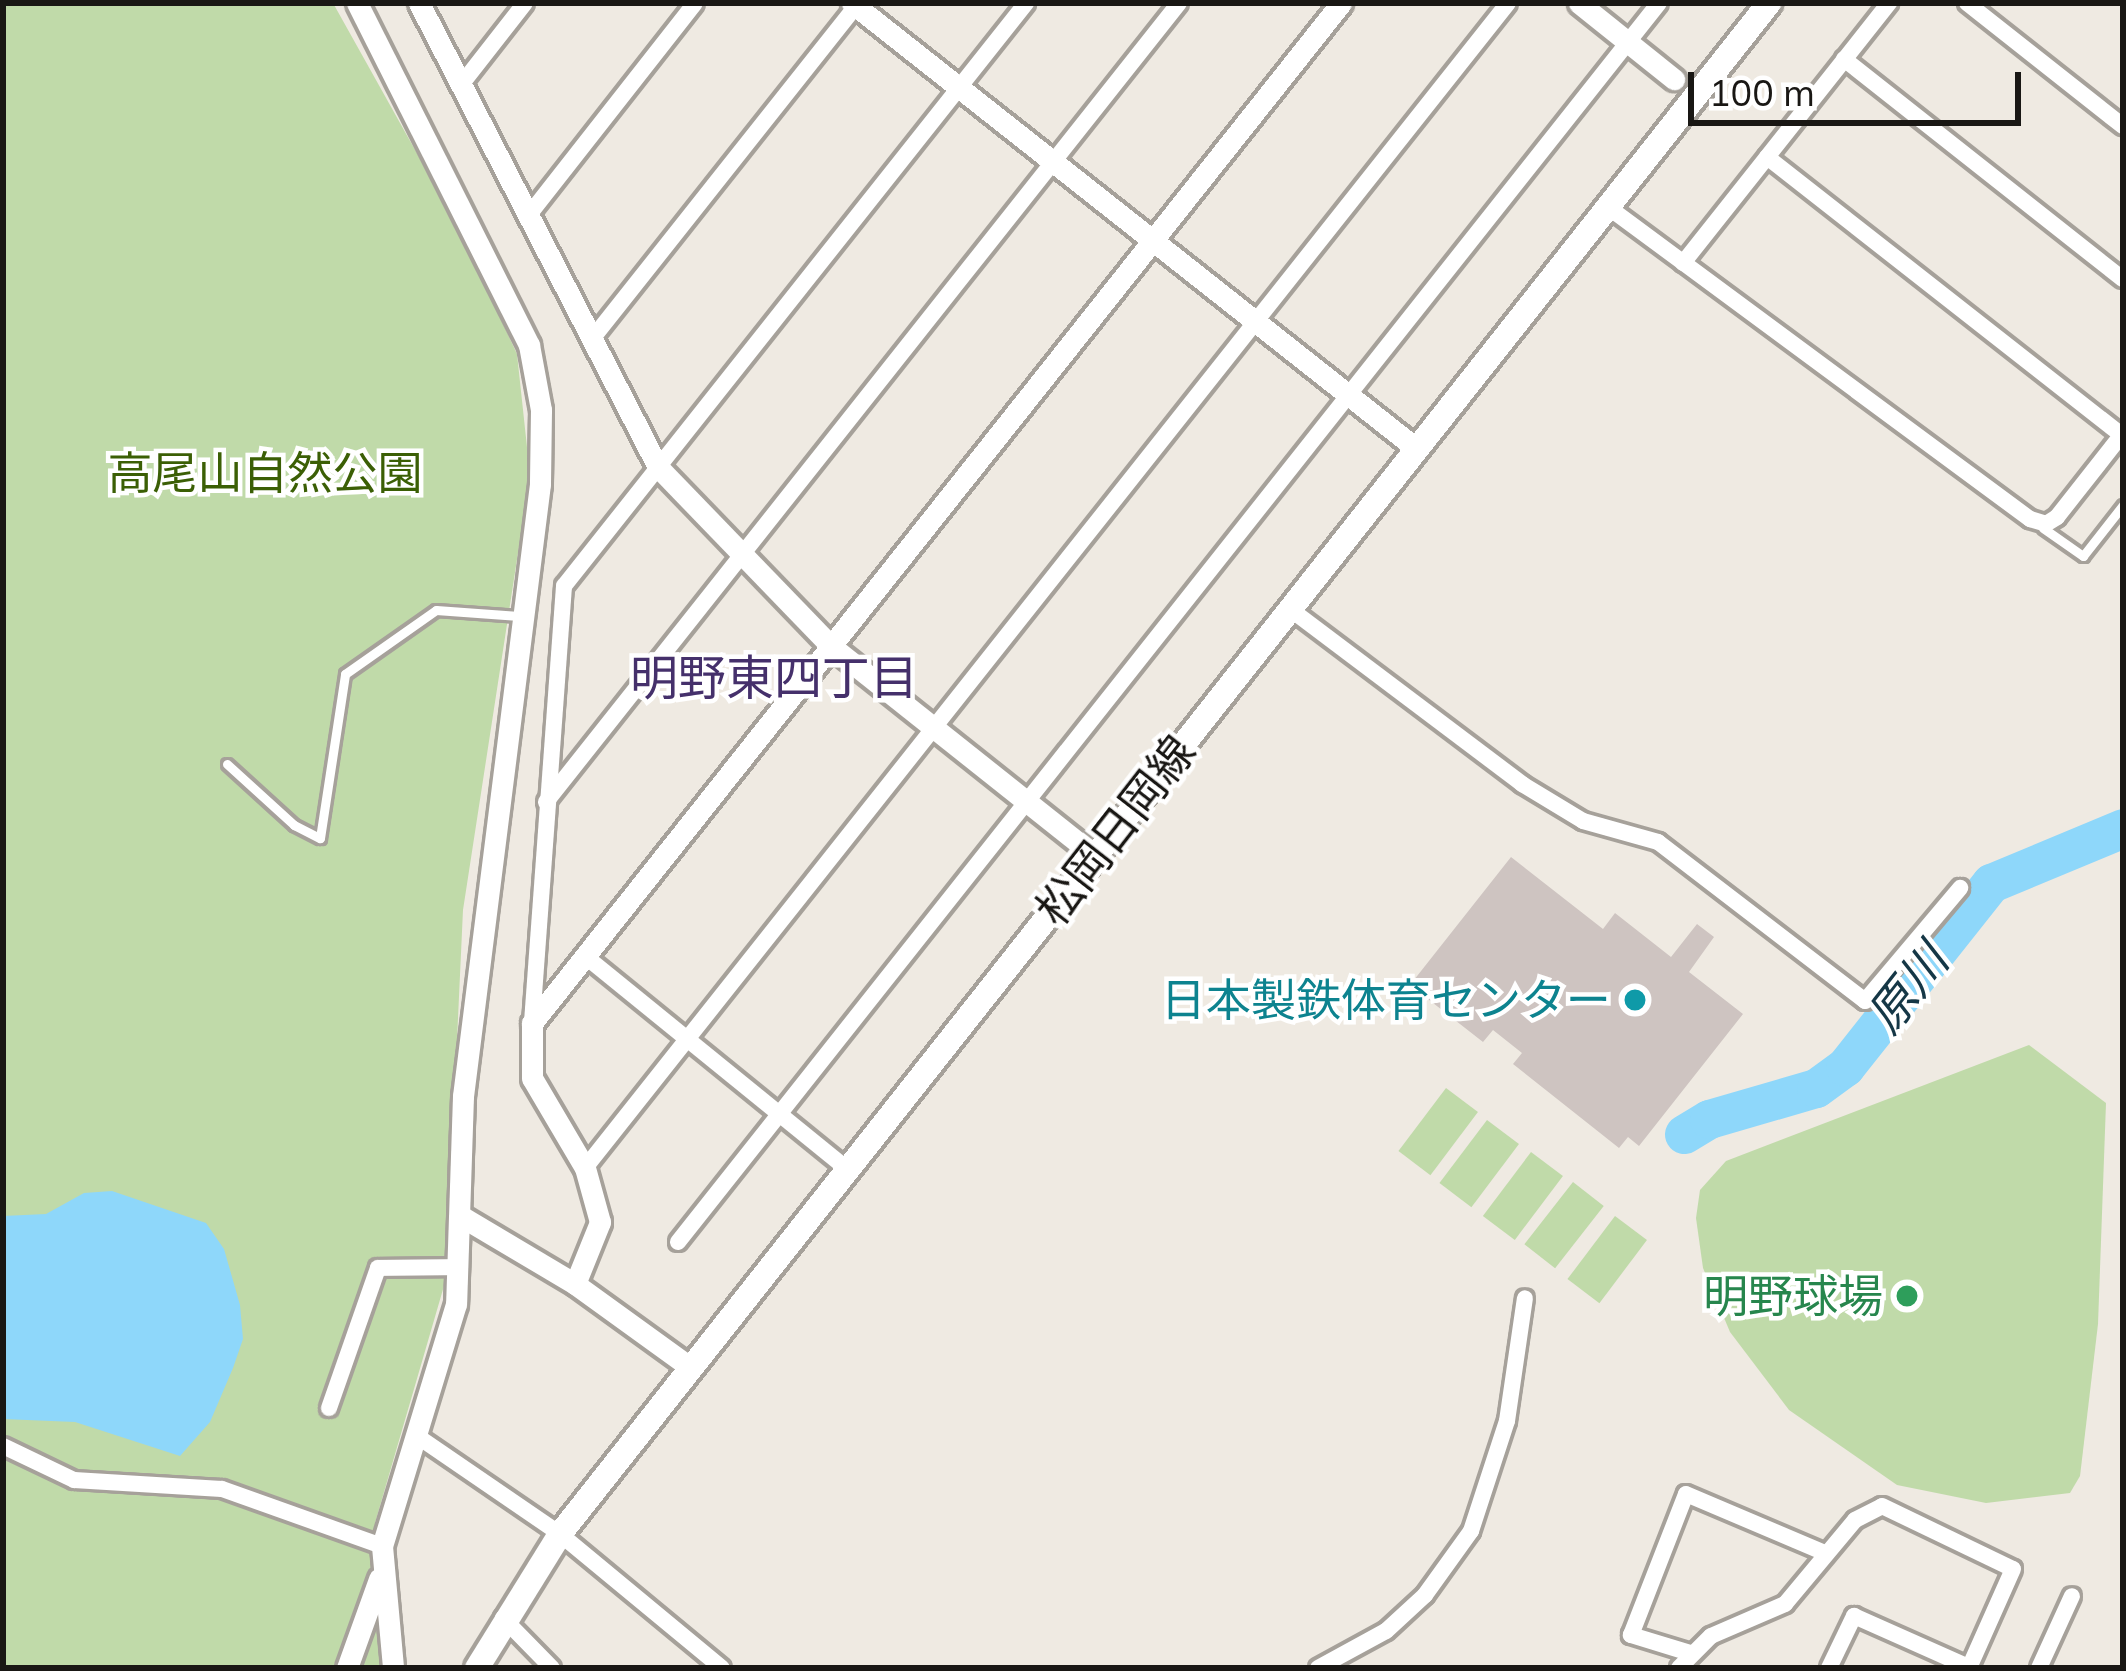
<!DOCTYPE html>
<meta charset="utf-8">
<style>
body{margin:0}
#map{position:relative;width:2126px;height:1671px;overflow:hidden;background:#efeae2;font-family:Mulish,"Noto Sans JP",sans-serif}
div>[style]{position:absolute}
.green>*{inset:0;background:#c0daa9;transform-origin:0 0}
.water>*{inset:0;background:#8ed7fa}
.river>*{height:39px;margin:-19.5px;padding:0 19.5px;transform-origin:19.5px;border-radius:19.5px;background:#8ed7fa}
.building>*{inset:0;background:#cec4c1}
.roads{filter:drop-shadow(3px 0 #a6a19a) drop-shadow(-3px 0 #a6a19a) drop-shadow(0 3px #a6a19a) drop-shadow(0 -3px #a6a19a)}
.service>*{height:9px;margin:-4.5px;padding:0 4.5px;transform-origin:4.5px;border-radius:4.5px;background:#fff}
.minor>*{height:16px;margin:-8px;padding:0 8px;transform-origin:8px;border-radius:8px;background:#fff}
.tertiary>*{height:21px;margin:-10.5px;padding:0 10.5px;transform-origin:10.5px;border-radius:10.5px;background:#fff}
.secondary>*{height:24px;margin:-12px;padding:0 12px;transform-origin:12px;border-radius:12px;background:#fff}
.dots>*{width:33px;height:33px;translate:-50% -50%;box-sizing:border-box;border:6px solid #fff;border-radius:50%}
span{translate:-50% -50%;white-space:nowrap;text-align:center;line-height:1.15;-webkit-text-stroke:9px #fff;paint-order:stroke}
.park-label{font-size:45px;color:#3b5f05}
.street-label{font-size:45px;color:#191714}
.culture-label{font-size:45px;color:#0d838f}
.right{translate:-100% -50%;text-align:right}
.leisure-label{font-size:45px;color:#27864d}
.neighbourhood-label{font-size:48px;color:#45306b}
.water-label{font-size:48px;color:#153746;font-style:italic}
.frame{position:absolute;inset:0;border:6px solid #191714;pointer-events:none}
.scale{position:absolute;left:1688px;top:72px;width:333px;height:54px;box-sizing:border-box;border:6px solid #191714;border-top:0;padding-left:15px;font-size:36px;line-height:42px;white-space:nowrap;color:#191714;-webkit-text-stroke:9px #fff;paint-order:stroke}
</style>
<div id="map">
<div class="green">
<i style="clip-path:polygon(3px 3px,333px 3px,457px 225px,517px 354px,530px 475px,463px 910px,446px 1279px,375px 1523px,381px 1668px,3px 1668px)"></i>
<i style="clip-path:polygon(2029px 1045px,2106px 1103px,2098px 1324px,2080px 1476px,2070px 1493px,1986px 1503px,1897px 1485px,1789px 1410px,1730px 1332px,1703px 1268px,1696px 1218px,1700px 1190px,1726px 1161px)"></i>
<i style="left:1446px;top:1088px;width:40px;height:79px;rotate:37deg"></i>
<i style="left:1487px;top:1120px;width:40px;height:79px;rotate:37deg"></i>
<i style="left:1531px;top:1152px;width:40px;height:80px;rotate:37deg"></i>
<i style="left:1573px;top:1182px;width:39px;height:79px;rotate:38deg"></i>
<i style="left:1615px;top:1216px;width:40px;height:79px;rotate:37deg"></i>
</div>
<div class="water">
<i style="clip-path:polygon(112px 1191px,206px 1223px,224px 1249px,240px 1305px,243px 1339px,233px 1368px,210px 1422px,180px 1456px,75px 1422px,3px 1419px,3px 1216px,46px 1214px,84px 1193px)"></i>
</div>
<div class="river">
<i style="left:1684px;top:1134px;width:29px;rotate:-31deg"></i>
<i style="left:1709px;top:1119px;width:111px;rotate:-16.2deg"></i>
<i style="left:1816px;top:1088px;width:36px;rotate:-36deg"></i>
<i style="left:1845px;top:1067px;width:235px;rotate:-51.6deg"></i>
<i style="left:1991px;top:883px;width:143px;rotate:-22.6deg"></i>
</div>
<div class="building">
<i style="clip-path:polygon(1511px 857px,1603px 929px,1615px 913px,1671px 957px,1697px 924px,1714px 937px,1689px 972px,1743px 1014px,1639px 1146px,1628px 1137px,1619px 1148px,1513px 1064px,1522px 1053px,1493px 1030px,1483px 1042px,1410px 985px)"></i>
</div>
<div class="roads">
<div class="service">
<i style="left:2043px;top:528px;width:49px;rotate:35deg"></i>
<i style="left:2083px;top:556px;width:65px;rotate:-51.9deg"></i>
<i style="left:227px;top:764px;width:91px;rotate:42.3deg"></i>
<i style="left:294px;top:825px;width:29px;rotate:27deg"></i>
<i style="left:320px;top:838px;width:166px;rotate:-81.3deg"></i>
<i style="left:345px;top:674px;width:111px;rotate:-35.1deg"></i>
<i style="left:436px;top:610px;width:83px;rotate:4.1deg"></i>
</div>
<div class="minor">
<i style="left:1967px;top:3px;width:199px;rotate:38.3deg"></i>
<i style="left:1844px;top:59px;width:355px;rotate:38.3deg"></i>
<i style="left:464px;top:81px;width:99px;rotate:-52deg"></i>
<i style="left:1767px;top:157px;width:451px;rotate:38.1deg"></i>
<i style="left:1608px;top:207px;width:525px;rotate:36.48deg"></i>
<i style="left:2030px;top:519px;width:17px;rotate:17deg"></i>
<i style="left:2046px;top:524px;width:13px;rotate:-32deg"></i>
<i style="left:2057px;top:517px;width:107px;rotate:-51.8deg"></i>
<i style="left:532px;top:211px;width:264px;rotate:-51.9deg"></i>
<i style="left:1683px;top:263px;width:332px;rotate:-51.6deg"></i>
<i style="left:596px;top:334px;width:419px;rotate:-51.6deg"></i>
<i style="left:1290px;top:609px;width:291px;rotate:37deg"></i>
<i style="left:1522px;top:784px;width:71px;rotate:31.2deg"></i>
<i style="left:1583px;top:821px;width:78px;rotate:15.6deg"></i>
<i style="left:1658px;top:842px;width:261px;rotate:37.5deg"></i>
<i style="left:1865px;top:1001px;width:148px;rotate:-49.9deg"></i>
<i style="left:546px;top:802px;width:1019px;rotate:-51.61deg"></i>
<i style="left:585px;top:956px;width:338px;rotate:39.1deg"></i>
<i style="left:532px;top:1022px;width:437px;rotate:-85.8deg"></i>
<i style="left:564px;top:586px;width:744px;rotate:-51.6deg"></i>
<i style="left:585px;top:1168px;width:1486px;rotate:-51.61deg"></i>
<i style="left:678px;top:1242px;width:1580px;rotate:-51.63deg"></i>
<i style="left:329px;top:1408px;width:148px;rotate:-70.7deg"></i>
<i style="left:378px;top:1268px;width:82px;rotate:-0.7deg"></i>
<i style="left:417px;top:1436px;width:173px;rotate:34.4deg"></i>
<i style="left:560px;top:1534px;width:210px;rotate:39.6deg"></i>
<i style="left:3px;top:1446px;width:79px;rotate:25.6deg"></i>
<i style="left:74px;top:1480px;width:148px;rotate:3.5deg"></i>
<i style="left:222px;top:1489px;width:170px;rotate:19.6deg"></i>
<i style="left:503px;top:1618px;width:70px;rotate:45.6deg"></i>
<i style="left:1690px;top:1653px;width:62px;rotate:-163deg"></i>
<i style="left:1631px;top:1635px;width:151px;rotate:-68.7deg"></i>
<i style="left:1686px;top:1494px;width:151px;rotate:23deg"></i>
<i style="left:1318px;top:1668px;width:77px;rotate:-28.6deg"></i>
<i style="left:1386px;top:1631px;width:53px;rotate:-42.7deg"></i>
<i style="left:1425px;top:1595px;width:79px;rotate:-54.3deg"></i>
<i style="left:1471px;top:1531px;width:116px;rotate:-71.9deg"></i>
<i style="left:1507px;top:1421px;width:124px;rotate:-81.7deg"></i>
<i style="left:1679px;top:1668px;width:45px;rotate:-45deg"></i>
<i style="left:1711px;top:1636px;width:81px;rotate:-23.4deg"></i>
<i style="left:1785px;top:1604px;width:109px;rotate:-50.2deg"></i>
<i style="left:1855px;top:1520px;width:30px;rotate:-27deg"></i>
<i style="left:1882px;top:1506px;width:145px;rotate:25.7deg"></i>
<i style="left:2013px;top:1569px;width:108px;rotate:114deg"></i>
<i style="left:1829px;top:1668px;width:58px;rotate:-64.3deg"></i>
<i style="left:1854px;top:1616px;width:128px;rotate:24deg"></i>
<i style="left:2039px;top:1668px;width:79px;rotate:-65.4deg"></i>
</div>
<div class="tertiary">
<i style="left:357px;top:3px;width:383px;rotate:63.3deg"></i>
<i style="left:529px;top:345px;width:66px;rotate:79.5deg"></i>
<i style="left:541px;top:410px;width:74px;rotate:90.8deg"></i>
<i style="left:540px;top:484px;width:617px;rotate:97.17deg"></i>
<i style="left:463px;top:1096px;width:208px;rotate:91.9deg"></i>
<i style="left:456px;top:1304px;width:253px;rotate:107deg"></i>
<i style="left:382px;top:1546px;width:122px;rotate:84.8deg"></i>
<i style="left:419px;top:3px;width:522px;rotate:62.75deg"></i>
<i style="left:658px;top:467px;width:249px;rotate:46deg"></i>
<i style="left:831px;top:646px;width:337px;rotate:38.5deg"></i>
<i style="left:852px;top:3px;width:720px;rotate:38.29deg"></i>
<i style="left:1579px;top:3px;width:122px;rotate:38.7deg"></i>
<i style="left:464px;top:1218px;width:129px;rotate:30.7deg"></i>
<i style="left:575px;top:1284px;width:143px;rotate:35.9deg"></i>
<i style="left:575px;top:1284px;width:67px;rotate:-68deg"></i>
<i style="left:600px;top:1222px;width:56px;rotate:-105.5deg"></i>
<i style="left:585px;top:1168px;width:104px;rotate:-120.5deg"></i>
<i style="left:532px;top:1078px;width:55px;rotate:-90deg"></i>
<i style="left:532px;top:1023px;width:1302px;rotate:-51.58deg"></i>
<i style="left:347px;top:1668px;width:95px;rotate:-70.2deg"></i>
</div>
<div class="secondary">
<i style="left:477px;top:1668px;width:158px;rotate:-58.2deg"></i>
<i style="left:560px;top:1534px;width:1951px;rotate:-51.7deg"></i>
</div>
</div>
<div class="dots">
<i style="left:1635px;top:1000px;background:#0f9aa8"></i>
<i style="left:1907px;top:1296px;background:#2e9e5b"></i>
</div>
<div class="park-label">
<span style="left:265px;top:473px">高尾山自然公園</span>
</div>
<div class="street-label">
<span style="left:1115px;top:830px;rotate:-52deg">松岡日岡線</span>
</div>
<div class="culture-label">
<span class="right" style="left:1611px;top:1000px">日本製鉄体育センター</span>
</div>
<div class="leisure-label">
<span class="right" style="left:1883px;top:1296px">明野球場</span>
</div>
<div class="neighbourhood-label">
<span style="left:774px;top:678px">明野東四丁目</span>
</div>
<div class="water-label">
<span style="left:1907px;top:988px;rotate:-52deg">原川</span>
</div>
<div class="frame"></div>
<div class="scale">100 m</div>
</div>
